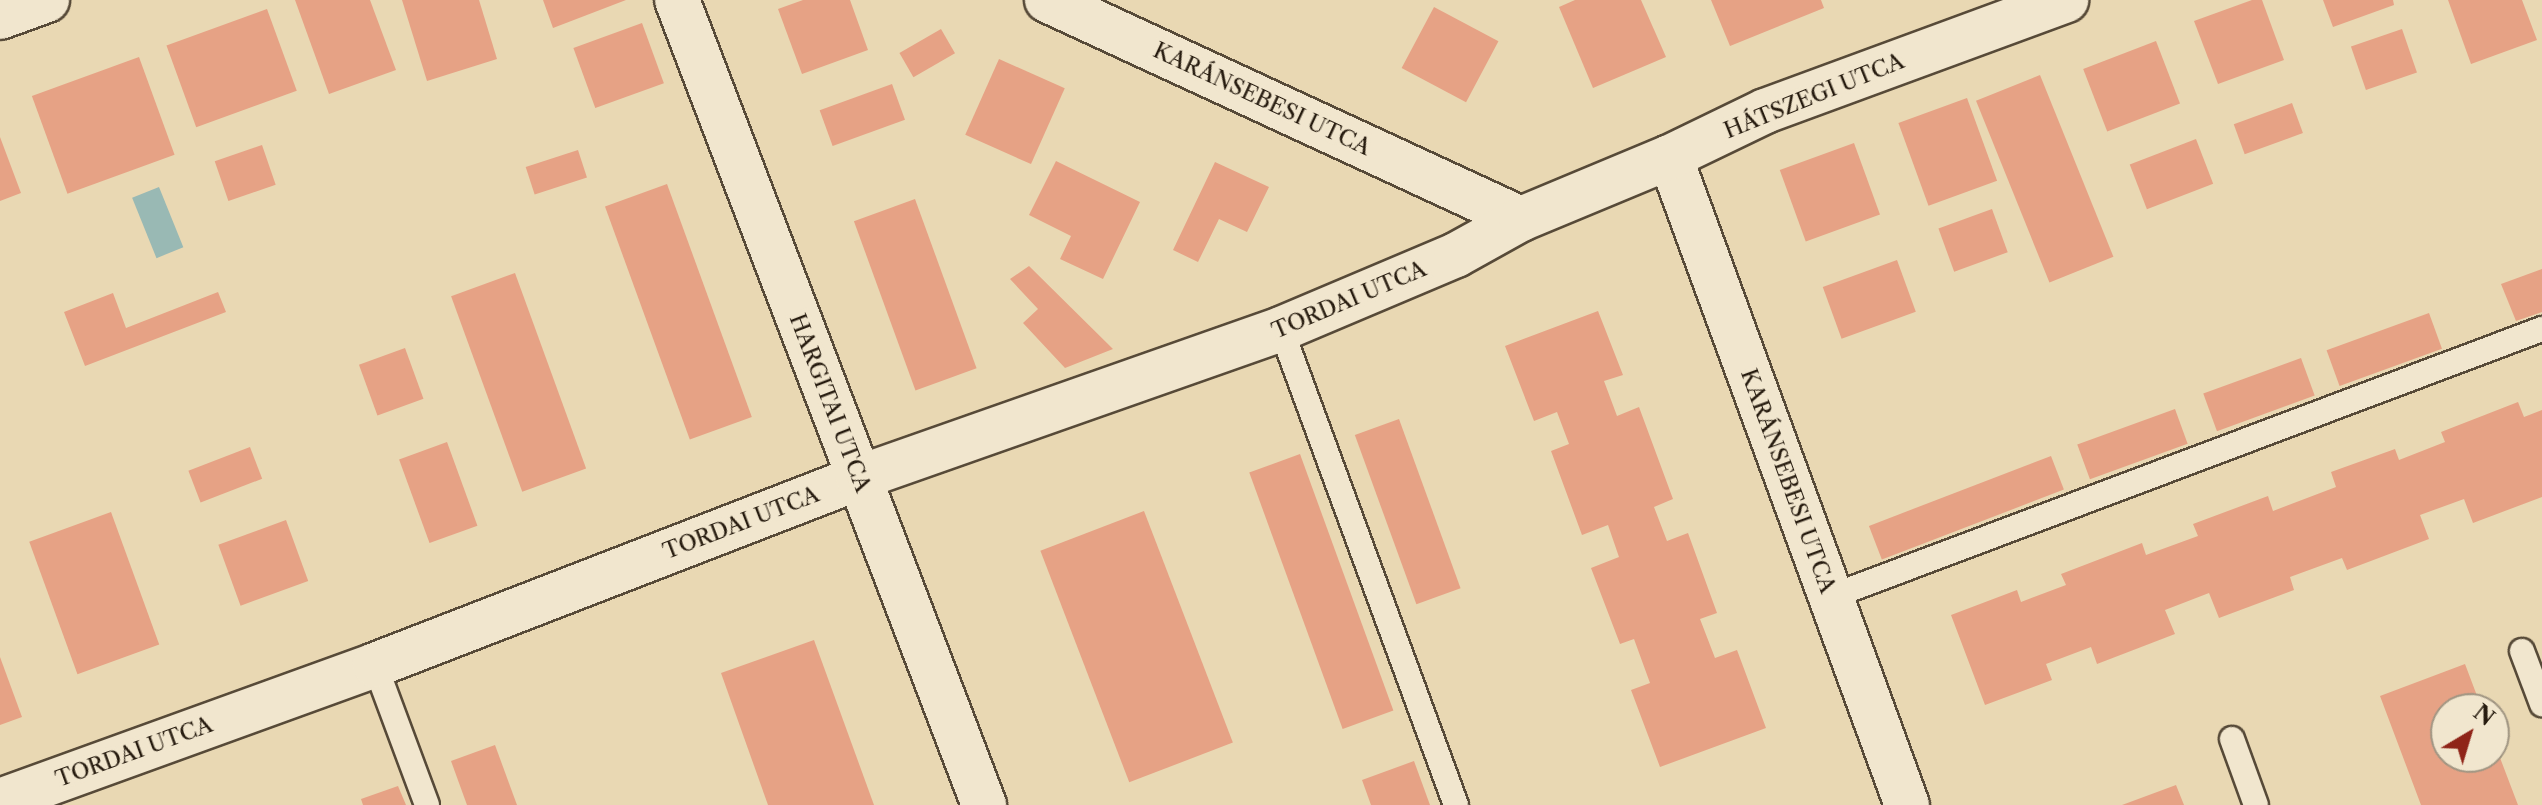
<!DOCTYPE html>
<meta charset="utf-8">
<style>
body{margin:0}
#map{position:relative;width:2542px;height:805px;overflow:hidden;background:#e9d8b3;font-family:"Libre Caslon Text",serif}
div>[style]{position:absolute}
.water>*{inset:0;background:#99b9b4;transform-origin:0 0}
.building>*{inset:0;background:#e6a285;transform-origin:0 0}
.roads{filter:drop-shadow(2px 0 #574a38) drop-shadow(-2px 0 #574a38) drop-shadow(0 2px #574a38) drop-shadow(0 -2px #574a38)}
.service>*{height:24px;margin:-12px;padding:0 12px;transform-origin:12px;border-radius:12px;background:#f1e6ce}
.minor>*{height:44px;margin:-22px;padding:0 22px;transform-origin:22px;border-radius:22px;background:#f1e6ce}
.tertiary>*{height:44px;margin:-22px;padding:0 22px;transform-origin:22px;border-radius:22px;background:#f1e6ce}
span{translate:-50% -50%;white-space:nowrap;text-align:center;line-height:1.15;-webkit-text-stroke:7px #f1e6ce;paint-order:stroke}
.street-label{font-size:22px;color:#261b0f}
.north{position:absolute;left:2430px;top:693px;width:80px;height:80px;box-sizing:border-box;background:#f1e6ce;border:2px solid #a09582;border-radius:50%;rotate:38deg;font-size:22px;font-weight:700;line-height:32px;text-align:center;color:#261b0f}
.north::after{content:'';display:block;margin:auto;width:28px;height:36px;background:#8f2418;clip-path:polygon(50% 0,100% 100%,50% 72%,0 100%)}
</style>
<div id="map">
<div class="water">
<i style="left:159px;top:187px;width:65px;height:29px;rotate:68deg"></i>
</div>
<div class="building">
<i style="clip-path:polygon(295px 0,370px 0,396px 70px,329px 94px)"></i>
<i style="clip-path:polygon(402px 0,479px 0,497px 59px,427px 81px)"></i>
<i style="clip-path:polygon(543px 0,626px 0,553px 28px)"></i>
<i style="clip-path:polygon(803px 0,850px 0,868px 50px,802px 74px,778px 9px)"></i>
<i style="clip-path:polygon(1575px 0,1641px 0,1666px 57px,1593px 88px,1559px 7px)"></i>
<i style="clip-path:polygon(1711px 0,1821px 0,1824px 8px,1730px 46px)"></i>
<i style="clip-path:polygon(2252px 0,2262px 0,2284px 60px,2218px 84px,2194px 21px)"></i>
<i style="clip-path:polygon(2323px 0,2393px 0,2394px 5px,2333px 27px)"></i>
<i style="clip-path:polygon(2448px 0,2522px 0,2537px 40px,2471px 64px)"></i>
<i style="left:1434px;top:7px;width:73px;height:69px;rotate:28deg"></i>
<i style="left:267px;top:9px;width:87px;height:107px;rotate:70deg"></i>
<i style="left:642px;top:23px;width:64px;height:73px;rotate:70deg"></i>
<i style="left:941px;top:29px;width:28px;height:48px;rotate:60deg"></i>
<i style="left:2402px;top:29px;width:46px;height:54px;rotate:71deg"></i>
<i style="left:2156px;top:41px;width:67px;height:78px;rotate:69deg"></i>
<i style="left:139px;top:57px;width:104px;height:114px;rotate:70deg"></i>
<i style="left:999px;top:59px;width:72px;height:83px;rotate:24deg"></i>
<i style="left:2040px;top:75px;width:196px;height:69px;rotate:68deg"></i>
<i style="left:892px;top:84px;width:38px;height:77px;rotate:70deg"></i>
<i style="left:1967px;top:98px;width:88px;height:73px;rotate:70deg"></i>
<i style="left:2292px;top:103px;width:32px;height:62px;rotate:70deg"></i>
<i style="clip-path:polygon(0 137px,21px 193px,0 201px)"></i>
<i style="left:2196px;top:139px;width:48px;height:71px;rotate:69deg"></i>
<i style="left:1854px;top:143px;width:76px;height:79px;rotate:70deg"></i>
<i style="left:262px;top:145px;width:42px;height:50px;rotate:71deg"></i>
<i style="left:578px;top:150px;width:29px;height:55px;rotate:72deg"></i>
<i style="clip-path:polygon(1056px 161px,1140px 202px,1103px 279px,1060px 259px,1071px 236px,1029px 215px)"></i>
<i style="clip-path:polygon(1215px 162px,1269px 187px,1247px 232px,1219px 219px,1198px 262px,1173px 250px)"></i>
<i style="left:667px;top:184px;width:248px;height:66px;rotate:70deg"></i>
<i style="left:915px;top:199px;width:180px;height:65px;rotate:70deg"></i>
<i style="left:1992px;top:209px;width:46px;height:57px;rotate:70deg"></i>
<i style="left:1897px;top:260px;width:55px;height:79px;rotate:70deg"></i>
<i style="clip-path:polygon(1029px 266px,1113px 349px,1065px 368px,1023px 323px,1038px 309px,1010px 279px)"></i>
<i style="clip-path:polygon(2542px 269px,2542px 312px,2516px 321px,2501px 284px)"></i>
<i style="left:515px;top:273px;width:208px;height:68px;rotate:70deg"></i>
<i style="clip-path:polygon(218px 292px,226px 312px,85px 366px,64px 312px,113px 293px,126px 328px)"></i>
<i style="clip-path:polygon(1598px 311px,1623px 375px,1604px 381px,1617px 416px,1639px 407px,1673px 499px,1654px 507px,1667px 541px,1688px 533px,1717px 613px,1700px 619px,1715px 658px,1737px 650px,1766px 728px,1660px 767px,1631px 690px,1650px 683px,1634px 639px,1620px 644px,1591px 568px,1619px 557px,1608px 525px,1582px 535px,1551px 451px,1569px 444px,1557px 412px,1534px 421px,1505px 346px)"></i>
<i style="left:2429px;top:313px;width:38px;height:109px;rotate:70deg"></i>
<i style="left:405px;top:348px;width:54px;height:49px;rotate:70deg"></i>
<i style="left:2301px;top:358px;width:40px;height:104px;rotate:70deg"></i>
<i style="clip-path:polygon(2518px 402px,2524px 417px,2542px 410px,2542px 497px,2473px 523px,2464px 499px,2420px 515px,2429px 539px,2347px 570px,2342px 558px,2290px 577px,2294px 590px,2219px 618px,2209px 593px,2165px 610px,2175px 634px,2097px 664px,2091px 647px,2046px 664px,2052px 680px,1985px 705px,1951px 615px,2017px 590px,2021px 602px,2066px 585px,2061px 574px,2142px 543px,2146px 555px,2198px 536px,2193px 524px,2268px 496px,2273px 511px,2336px 487px,2331px 472px,2395px 449px,2399px 460px,2445px 442px,2441px 432px)"></i>
<i style="left:2175px;top:409px;width:37px;height:104px;rotate:70deg"></i>
<i style="left:1399px;top:419px;width:180px;height:47px;rotate:70deg"></i>
<i style="left:447px;top:442px;width:89px;height:51px;rotate:70deg"></i>
<i style="left:250px;top:447px;width:34px;height:66px;rotate:69deg"></i>
<i style="left:1300px;top:454px;width:273px;height:54px;rotate:70deg"></i>
<i style="left:2051px;top:456px;width:36px;height:195px;rotate:69deg"></i>
<i style="left:1144px;top:511px;width:248px;height:111px;rotate:69deg"></i>
<i style="left:111px;top:512px;width:141px;height:87px;rotate:70deg"></i>
<i style="left:286px;top:520px;width:65px;height:72px;rotate:70deg"></i>
<i style="clip-path:polygon(814px 640px,874px 805px,768px 805px,721px 673px)"></i>
<i style="clip-path:polygon(0 657px,22px 717px,0 725px)"></i>
<i style="clip-path:polygon(2465px 664px,2482px 709px,2446px 709px,2446px 757px,2494px 757px,2494px 742px,2518px 805px,2421px 805px,2380px 696px)"></i>
<i style="clip-path:polygon(495px 745px,517px 805px,467px 805px,451px 761px)"></i>
<i style="clip-path:polygon(1414px 761px,1430px 805px,1371px 805px,1362px 780px)"></i>
<i style="clip-path:polygon(2176px 785px,2184px 805px,2122px 805px)"></i>
<i style="clip-path:polygon(398px 786px,406px 805px,363px 805px,361px 799px)"></i>
</div>
<div class="roads">
<div class="service">
<i style="left:1281px;top:329px;width:507px;rotate:69.81deg"></i>
<i style="left:1830px;top:597px;width:761px;rotate:-20.63deg"></i>
<i style="left:2522px;top:651px;width:57px;rotate:69.3deg"></i>
<i style="left:375px;top:665px;width:149px;rotate:69.6deg"></i>
<i style="left:2232px;top:739px;width:70px;rotate:70deg"></i>
</div>
<div class="minor">
<i style="left:1047px;top:0;width:522px;rotate:24.8deg"></i>
<i style="left:1670px;top:157px;width:690px;rotate:69.91deg"></i>
<i style="left:0;top:801px;width:399px;rotate:-19.9deg"></i>
<i style="left:375px;top:665px;width:518px;rotate:-21.16deg"></i>
<i style="left:858px;top:478px;width:448px;rotate:-19.4deg"></i>
<i style="left:1281px;top:329px;width:190px;rotate:-22.9deg"></i>
<i style="left:1456px;top:255px;width:74px;rotate:-29deg"></i>
<i style="left:1521px;top:219px;width:161px;rotate:-22.6deg"></i>
<i style="left:1670px;top:157px;width:106px;rotate:-25.8deg"></i>
<i style="left:1765px;top:111px;width:321px;rotate:-20.2deg"></i>
</div>
<div class="tertiary">
<i style="left:677px;top:0;width:862px;rotate:69.12deg"></i>
<i style="left:0;top:17px;width:50px;rotate:-19.9deg"></i>
</div>
</div>
<div class="street-label">
<span style="left:1814px;top:96px;rotate:-22deg">HÁTSZEGI UTCA</span>
<span style="left:1262px;top:99px;rotate:25deg">KARÁNSEBESI UTCA</span>
<span style="left:1349px;top:300px;rotate:-23deg">TORDAI UTCA</span>
<span style="left:830px;top:403px;rotate:69deg">HARGITAI UTCA</span>
<span style="left:1788px;top:481px;rotate:70deg">KARÁNSEBESI UTCA</span>
<span style="left:741px;top:523px;rotate:-21deg">TORDAI UTCA</span>
<span style="left:134px;top:752px;rotate:-20deg">TORDAI UTCA</span>
</div>
<div class="north">N</div>
</div>
